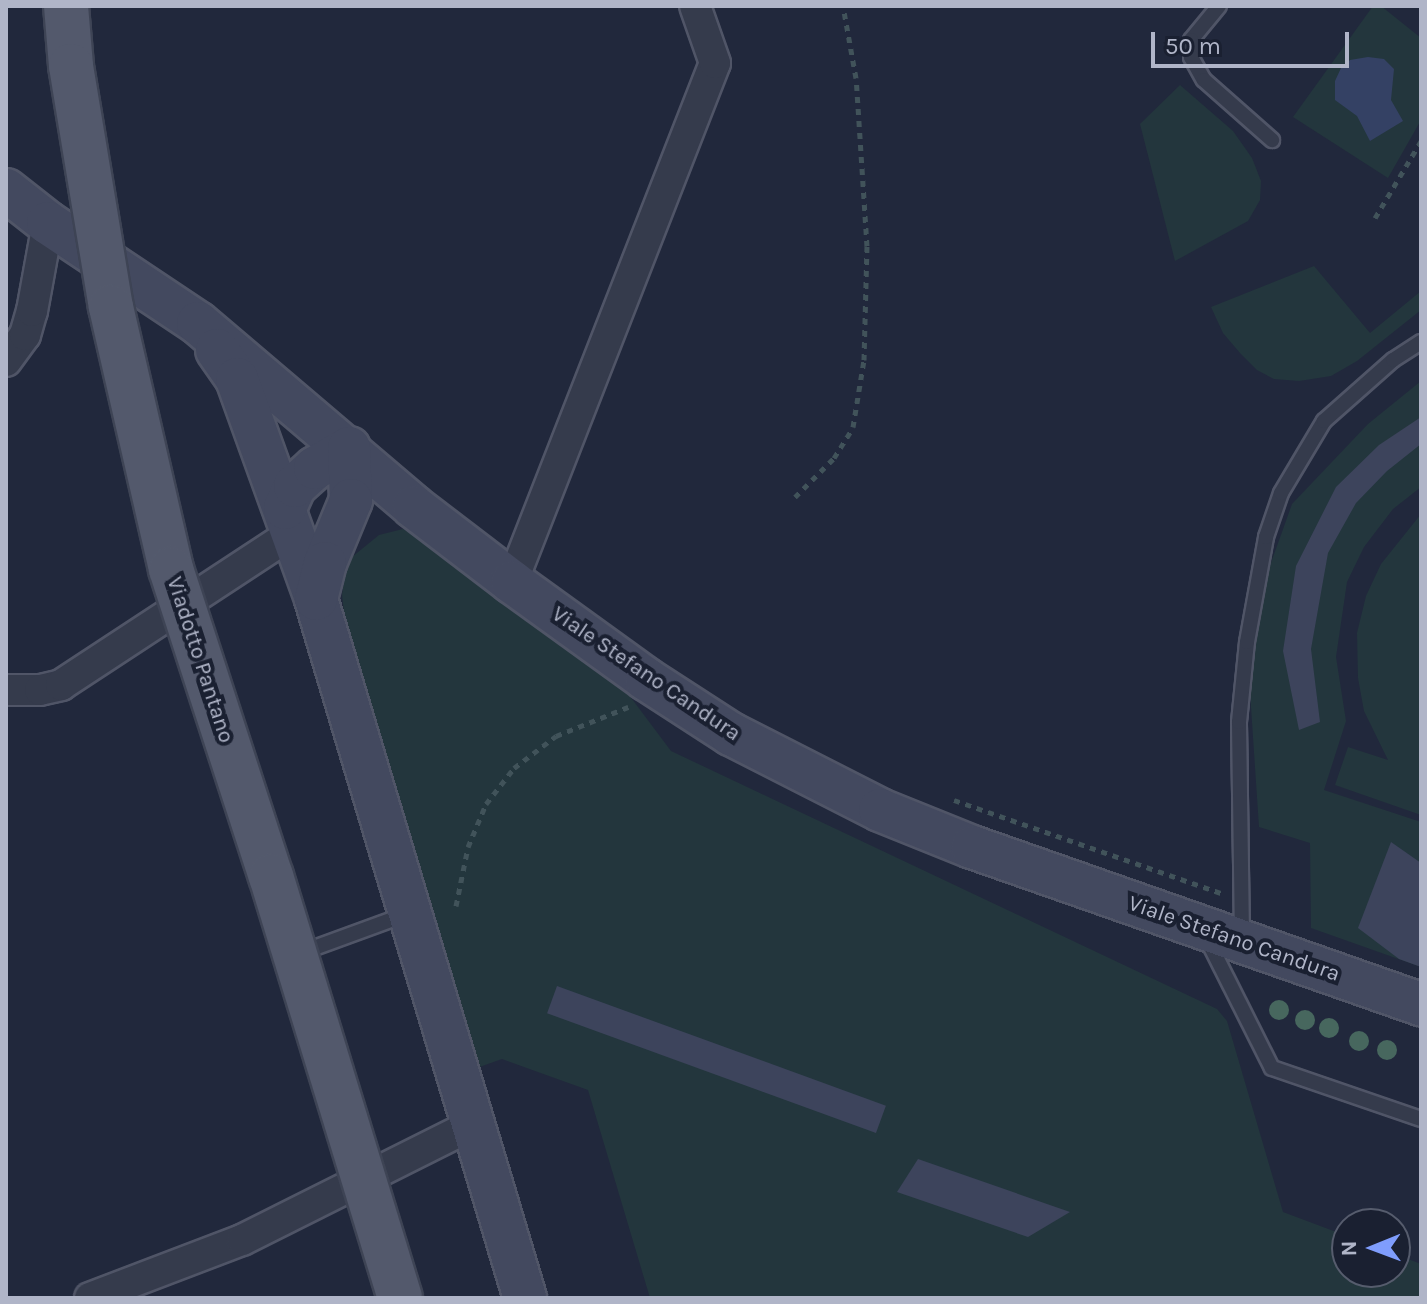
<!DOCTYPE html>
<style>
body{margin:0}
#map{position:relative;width:1427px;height:1304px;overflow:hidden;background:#21283c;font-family:Karla,sans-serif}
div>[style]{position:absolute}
.green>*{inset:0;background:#23363d}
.water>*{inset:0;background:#344164}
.building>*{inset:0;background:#3d445c;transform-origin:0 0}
.path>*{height:5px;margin-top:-2.5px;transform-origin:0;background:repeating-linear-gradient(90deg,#41535a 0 6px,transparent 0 12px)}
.roads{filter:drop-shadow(2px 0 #505567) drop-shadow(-2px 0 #505567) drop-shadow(0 2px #505567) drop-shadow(0 -2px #505567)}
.service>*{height:14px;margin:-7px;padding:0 7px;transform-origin:7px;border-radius:7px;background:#353b4c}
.minor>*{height:30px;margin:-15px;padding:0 15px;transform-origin:15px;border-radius:15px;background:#353b4c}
.secondary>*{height:42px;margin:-21px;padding:0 21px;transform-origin:21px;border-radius:21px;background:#43495f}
.bridges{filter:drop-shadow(2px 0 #3e4455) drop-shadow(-2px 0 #3e4455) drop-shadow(0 2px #3e4455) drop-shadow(0 -2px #3e4455)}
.primary-bridge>*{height:44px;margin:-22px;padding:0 22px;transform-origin:22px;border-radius:22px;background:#53596c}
.trees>*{width:20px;height:20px;margin:-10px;border-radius:50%;background:#47675e}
span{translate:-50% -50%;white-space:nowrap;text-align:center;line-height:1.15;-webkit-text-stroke:8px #1a2031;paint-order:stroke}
.street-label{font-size:22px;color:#b0b5c8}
.frame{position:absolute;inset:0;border:8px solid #b0b5c8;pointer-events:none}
.north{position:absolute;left:1331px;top:1208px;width:80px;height:80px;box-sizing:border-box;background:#1a2031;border:2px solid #565c6d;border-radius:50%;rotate:269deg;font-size:22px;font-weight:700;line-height:32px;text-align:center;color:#b0b5c8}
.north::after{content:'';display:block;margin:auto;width:28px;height:36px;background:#7f9dfd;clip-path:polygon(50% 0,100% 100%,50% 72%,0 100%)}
.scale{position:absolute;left:1151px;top:32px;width:198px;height:36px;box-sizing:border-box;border:4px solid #b0b5c8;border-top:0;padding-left:10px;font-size:24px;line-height:28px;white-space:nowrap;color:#b0b5c8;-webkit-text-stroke:6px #1a2031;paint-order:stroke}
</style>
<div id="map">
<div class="green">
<i style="clip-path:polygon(1373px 6px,1381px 6px,1421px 38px,1421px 120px,1388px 178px,1293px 117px)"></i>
<i style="clip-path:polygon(1180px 85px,1233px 131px,1252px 158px,1261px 181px,1260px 200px,1248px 221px,1175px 261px,1140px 124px)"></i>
<i style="clip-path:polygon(1314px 266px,1370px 333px,1421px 291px,1421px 310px,1357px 361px,1331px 376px,1299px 381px,1274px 379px,1257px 370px,1240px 353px,1223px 333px,1211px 307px)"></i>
<i style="clip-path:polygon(1421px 381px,1421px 487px,1393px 509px,1364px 547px,1347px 582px,1336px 657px,1346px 721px,1324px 790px,1421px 822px,1421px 967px,1311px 928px,1310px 843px,1259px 827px,1249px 677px,1262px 588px,1292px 504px,1368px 424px)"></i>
<i style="clip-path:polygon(1421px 514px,1421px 815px,1335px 785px,1348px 747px,1388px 760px,1364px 711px,1358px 678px,1357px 633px,1366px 596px,1381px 564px)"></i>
<i style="clip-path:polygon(403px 529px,444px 552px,614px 675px,671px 751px,1217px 1009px,1227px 1021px,1283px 1212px,1347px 1236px,1347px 1272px,1395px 1272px,1395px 1254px,1421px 1264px,1421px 1298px,650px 1298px,588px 1090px,502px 1059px,471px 1070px,345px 621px,342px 595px,345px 572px,352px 557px,379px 535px)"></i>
</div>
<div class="water">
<i style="clip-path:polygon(1368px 57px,1384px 59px,1394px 69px,1391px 100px,1403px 121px,1370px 141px,1357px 116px,1335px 100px,1335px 81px,1341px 68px,1350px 60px)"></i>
</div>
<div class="building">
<i style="clip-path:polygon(1421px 417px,1421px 444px,1387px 471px,1356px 503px,1328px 553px,1311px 649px,1320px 722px,1299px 730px,1283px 651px,1296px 566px,1336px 487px,1379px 445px)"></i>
<i style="clip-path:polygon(1391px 842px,1421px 863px,1421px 967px,1399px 959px,1358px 928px)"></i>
<i style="left:557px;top:986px;width:350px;height:29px;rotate:20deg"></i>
<i style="clip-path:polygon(918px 1159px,1070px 1212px,1028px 1237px,897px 1192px)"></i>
</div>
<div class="path">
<i style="left:1375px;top:218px;width:90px;rotate:-59.1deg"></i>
<i style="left:795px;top:497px;width:55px;rotate:-45deg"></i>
<i style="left:834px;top:458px;width:36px;rotate:-58deg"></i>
<i style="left:853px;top:427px;width:68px;rotate:-80.7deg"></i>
<i style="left:864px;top:360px;width:114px;rotate:-88.5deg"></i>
<i style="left:867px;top:246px;width:168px;rotate:-93.7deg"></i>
<i style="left:856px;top:78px;width:73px;rotate:-100.2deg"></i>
<i style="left:954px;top:800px;width:286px;rotate:19.2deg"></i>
<i style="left:456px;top:906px;width:60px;rotate:-78.5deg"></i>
<i style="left:468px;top:847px;width:47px;rotate:-67.3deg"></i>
<i style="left:486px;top:804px;width:46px;rotate:-52.1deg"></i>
<i style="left:514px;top:768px;width:53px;rotate:-37.3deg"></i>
<i style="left:556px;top:736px;width:78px;rotate:-21.9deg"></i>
</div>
<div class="roads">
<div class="service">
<i style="left:1219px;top:6px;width:44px;rotate:129.5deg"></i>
<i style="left:1191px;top:40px;width:17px;rotate:90deg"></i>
<i style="left:1191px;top:57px;width:26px;rotate:61deg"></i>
<i style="left:1204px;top:80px;width:91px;rotate:41.4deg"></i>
<i style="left:1242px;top:938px;width:216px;rotate:-90.8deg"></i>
<i style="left:1239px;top:722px;width:80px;rotate:-84.3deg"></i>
<i style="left:1247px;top:642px;width:107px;rotate:-79.7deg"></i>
<i style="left:1266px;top:537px;width:46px;rotate:-71.2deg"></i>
<i style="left:1281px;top:493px;width:84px;rotate:-59.2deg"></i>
<i style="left:1324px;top:421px;width:92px;rotate:-41.5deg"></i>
<i style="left:1393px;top:360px;width:33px;rotate:-33deg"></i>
<i style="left:1207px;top:939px;width:144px;rotate:63.3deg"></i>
<i style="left:1272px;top:1068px;width:157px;rotate:18.9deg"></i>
<i style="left:314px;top:948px;width:99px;rotate:-20.1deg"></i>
</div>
<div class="minor">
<i style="left:6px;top:361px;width:32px;rotate:-54deg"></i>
<i style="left:25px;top:335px;width:25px;rotate:-74deg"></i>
<i style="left:32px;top:311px;width:89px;rotate:-79.7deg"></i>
<i style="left:512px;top:582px;width:557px;rotate:-68.64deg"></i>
<i style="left:715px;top:63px;width:60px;rotate:-109.3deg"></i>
<i style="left:6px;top:690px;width:34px"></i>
<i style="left:40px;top:690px;width:22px;rotate:-13deg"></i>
<i style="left:61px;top:685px;width:277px;rotate:-33.3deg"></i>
<i style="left:90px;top:1298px;width:163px;rotate:-20.9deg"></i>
<i style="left:242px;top:1240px;width:259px;rotate:-26.6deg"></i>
</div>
<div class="secondary">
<i style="left:6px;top:190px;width:53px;rotate:38.2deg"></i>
<i style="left:48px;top:223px;width:180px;rotate:33.7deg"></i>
<i style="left:198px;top:323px;width:284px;rotate:40.4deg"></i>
<i style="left:414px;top:507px;width:123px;rotate:37.4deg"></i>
<i style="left:512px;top:582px;width:165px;rotate:35.9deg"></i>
<i style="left:646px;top:679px;width:101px;rotate:32.9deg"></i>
<i style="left:731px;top:734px;width:167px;rotate:27deg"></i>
<i style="left:880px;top:810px;width:99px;rotate:21.9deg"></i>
<i style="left:972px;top:847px;width:476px;rotate:19.3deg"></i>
<i style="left:217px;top:350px;width:35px;rotate:55deg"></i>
<i style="left:237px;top:379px;width:234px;rotate:70.2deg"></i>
<i style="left:316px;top:599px;width:730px;rotate:73.35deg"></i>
<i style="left:285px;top:508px;width:24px;rotate:-66deg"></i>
<i style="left:295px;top:486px;width:27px;rotate:-42deg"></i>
<i style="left:315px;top:468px;width:39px;rotate:-30deg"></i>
<i style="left:349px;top:448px;width:52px;rotate:87.8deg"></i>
<i style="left:351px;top:500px;width:68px;rotate:112.4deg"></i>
<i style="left:325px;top:563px;width:37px;rotate:104deg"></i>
</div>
</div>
<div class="bridges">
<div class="primary-bridge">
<i style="left:66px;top:6px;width:60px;rotate:85.2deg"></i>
<i style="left:71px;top:66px;width:244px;rotate:80.6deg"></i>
<i style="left:111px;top:307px;width:269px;rotate:77.1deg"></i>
<i style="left:171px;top:569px;width:323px;rotate:72deg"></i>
<i style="left:271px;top:876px;width:441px;rotate:73deg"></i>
</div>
</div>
<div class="trees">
<i style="left:1279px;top:1010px"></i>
<i style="left:1305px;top:1020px"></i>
<i style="left:1329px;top:1028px"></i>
<i style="left:1359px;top:1041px"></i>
<i style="left:1387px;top:1050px"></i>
</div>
<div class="street-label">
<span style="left:200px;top:660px;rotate:72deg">Viadotto Pantano</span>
<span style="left:646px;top:674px;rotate:34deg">Viale Stefano Candura</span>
<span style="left:1234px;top:939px;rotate:19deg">Viale Stefano Candura</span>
</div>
<div class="frame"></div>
<div class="north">N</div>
<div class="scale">50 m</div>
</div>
